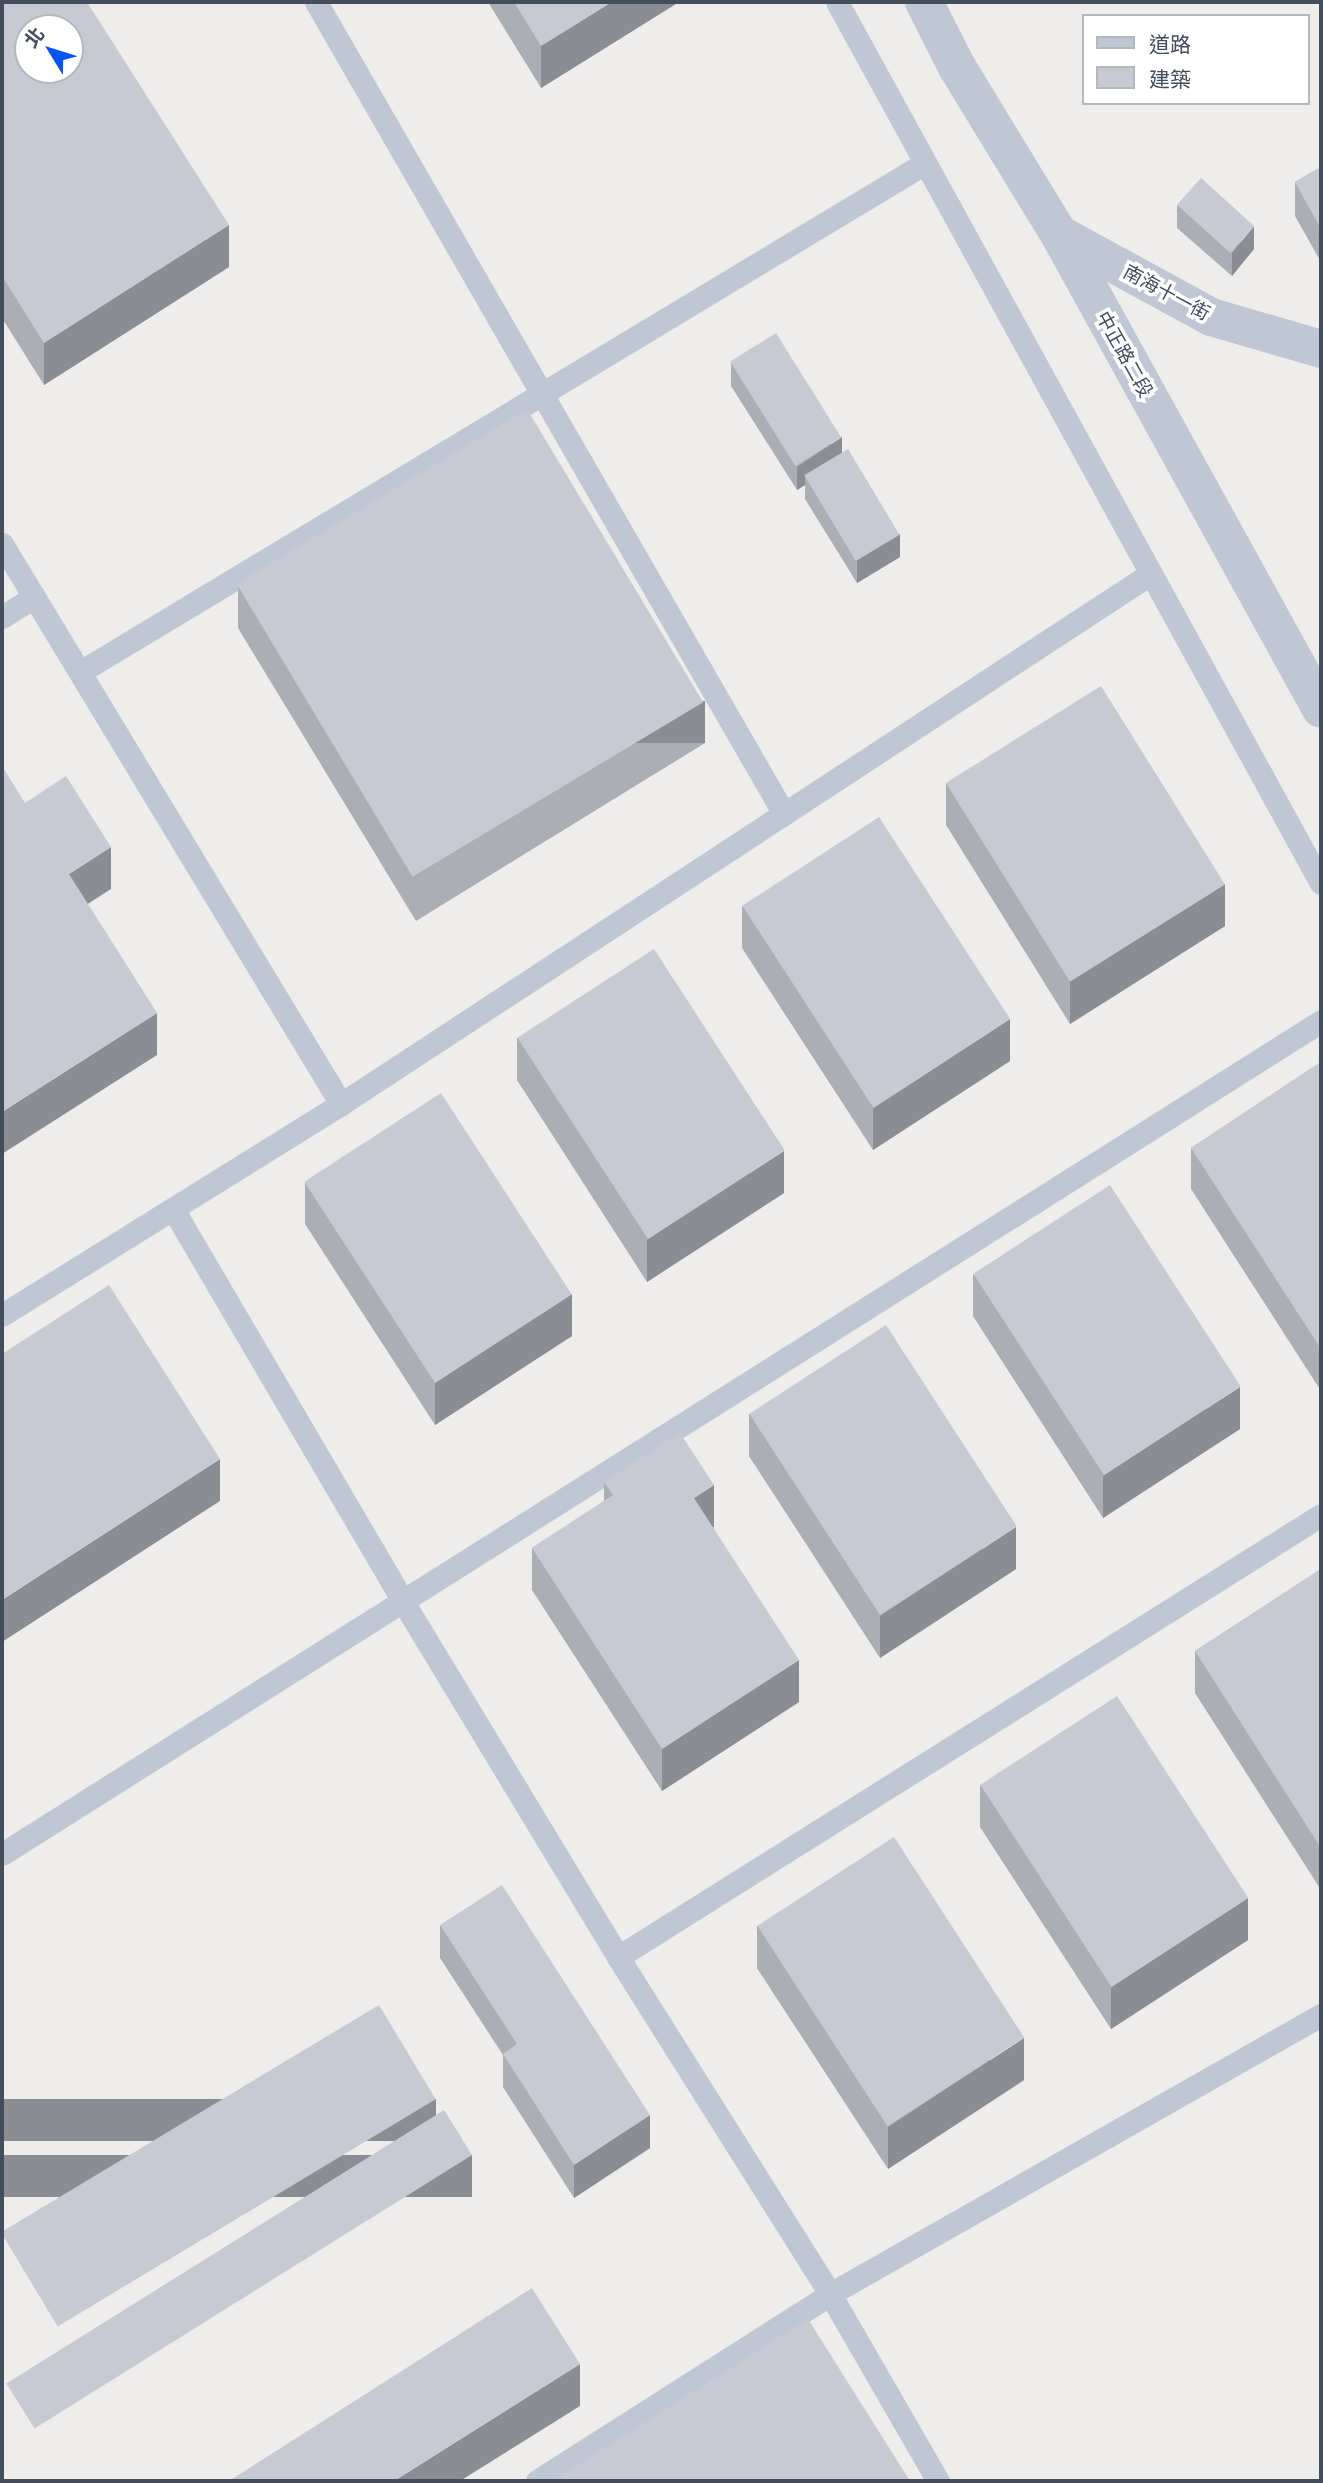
<!DOCTYPE html>
<meta charset="utf-8">
<style>
body{margin:0}
#map{position:relative;width:1323px;height:2483px;overflow:hidden;background:#efecec;font-family:Barlow,"Noto Sans TC",sans-serif}
div>[style]{position:absolute}
.service>*{height:23px;margin:-11.5px;padding:0 11.5px;transform-origin:11.5px;border-radius:11.5px;background:#bec7d3}
.tertiary>*{height:38px;margin:-19px;padding:0 19px;transform-origin:19px;border-radius:19px;background:#bec7d3}
.wall>*{inset:0;background:#abaeb5}
.shaded-wall>*{inset:0;background:#8b8d94;transform-origin:0 0}
.building>*{inset:0;background:#c7cad3;transform-origin:0 0}
span{translate:-50% -50%;white-space:nowrap;text-align:center;line-height:1.15;-webkit-text-stroke:7px #fff;paint-order:stroke}
.street-label{font-size:19px;color:#434d5b}
.frame{position:absolute;inset:0;border:4px solid #434d5b;pointer-events:none}
.legend{position:absolute;left:1082px;top:14px;width:228px;height:91px;box-sizing:border-box;background:#fff;border:2px solid #b4b8bd;margin:0;padding:9px 12px;list-style:none;font-size:21px;color:#434d5b}
.legend li{display:flex;align-items:center;gap:14px;height:35px}
.legend b{width:35px;border:2px solid #b4b8bd}
.north{position:absolute;left:14px;top:14px;width:70px;height:70px;box-sizing:border-box;background:#fff;border:2px solid #b4b8bd;border-radius:50%;rotate:308deg;font-size:19px;font-weight:700;line-height:28px;text-align:center;color:#434d5b}
.north::after{content:'';display:block;margin:auto;width:24px;height:32px;background:#0755ee;clip-path:polygon(50% 0,100% 100%,50% 72%,0 100%)}
</style>
<div id="map">
<div class="service">
<i style="left:316px;top:2px;width:937px;rotate:60.04deg"></i>
<i style="left:837px;top:2px;width:1005px;rotate:61.22deg"></i>
<i style="left:2px;top:544px;width:655px;rotate:58.81deg"></i>
<i style="left:341px;top:1104px;width:399px;rotate:148.1deg"></i>
<i style="left:2px;top:617px;width:38px;rotate:-32deg"></i>
<i style="left:80px;top:672px;width:986px;rotate:-31.06deg"></i>
<i style="left:341px;top:1104px;width:967px;rotate:-33.23deg"></i>
<i style="left:173px;top:1209px;width:453px;rotate:59.6deg"></i>
<i style="left:402px;top:1600px;width:417px;rotate:58.8deg"></i>
<i style="left:618px;top:1957px;width:398px;rotate:57.8deg"></i>
<i style="left:830px;top:2294px;width:216px;rotate:60deg"></i>
<i style="left:2px;top:1854px;width:1560px;rotate:-32.27deg"></i>
<i style="left:618px;top:1957px;width:830px;rotate:-32.16deg"></i>
<i style="left:537px;top:2481px;width:348px;rotate:-32.5deg"></i>
<i style="left:830px;top:2294px;width:565px;rotate:-29.61deg"></i>
</div>
<div class="tertiary">
<i style="left:924px;top:2px;width:73px;rotate:63.1deg"></i>
<i style="left:957px;top:67px;width:196px;rotate:58.6deg"></i>
<i style="left:1059px;top:234px;width:542px;rotate:61.12deg"></i>
<i style="left:1059px;top:234px;width:173px;rotate:28.6deg"></i>
<i style="left:1211px;top:317px;width:115px;rotate:16.2deg"></i>
</div>
<div class="wall">
<i style="clip-path:polygon(2px 2px,229px 267px,44px 385px,2px 318px)"></i>
<i style="clip-path:polygon(488px 2px,679px 2px,541px 88px)"></i>
<i style="clip-path:polygon(1321px 167px,1321px 262px,1295px 216px,1295px 182px)"></i>
<i style="clip-path:polygon(1177px 205px,1254px 249px,1232px 276px,1177px 228px)"></i>
<i style="clip-path:polygon(731px 363px,842px 453px,900px 557px,857px 583px,805px 499px,805px 485px,797px 490px,731px 386px)"></i>
<i style="clip-path:polygon(238px 586px,705px 743px,416px 921px,238px 628px)"></i>
<i style="clip-path:polygon(946px 783px,1225px 926px,1070px 1024px,946px 825px)"></i>
<i style="clip-path:polygon(742px 906px,1010px 1061px,873px 1150px,742px 948px)"></i>
<i style="clip-path:polygon(517px 1038px,784px 1193px,647px 1282px,517px 1080px)"></i>
<i style="clip-path:polygon(1321px 1062px,1321px 1391px,1191px 1189px,1191px 1148px)"></i>
<i style="clip-path:polygon(305px 1182px,572px 1336px,435px 1425px,305px 1224px)"></i>
<i style="clip-path:polygon(973px 1274px,1240px 1429px,1103px 1518px,973px 1316px)"></i>
<i style="clip-path:polygon(749px 1414px,1016px 1569px,880px 1658px,749px 1456px)"></i>
<i style="clip-path:polygon(604px 1482px,714px 1527px,713px 1527px,799px 1702px,662px 1791px,532px 1590px,532px 1548px,604px 1501px)"></i>
<i style="clip-path:polygon(1321px 1569px,1321px 1890px,1195px 1693px,1195px 1651px)"></i>
<i style="clip-path:polygon(980px 1785px,1248px 1940px,1111px 2029px,980px 1827px)"></i>
<i style="clip-path:polygon(440px 1925px,650px 2148px,574px 2198px,503px 2087px,503px 2055px,440px 1958px)"></i>
<i style="clip-path:polygon(757px 1926px,1024px 2080px,888px 2169px,757px 1968px)"></i>
</div>
<div class="shaded-wall">
<i style="clip-path:polygon(612px 2px,679px 2px,541px 88px,541px 46px)"></i>
<i style="clip-path:polygon(229px 225px,229px 267px,44px 385px,44px 343px)"></i>
<i style="clip-path:polygon(1254px 226px,1254px 249px,1232px 276px,1232px 253px)"></i>
<i style="clip-path:polygon(842px 437px,842px 460px,805px 476px,805px 485px,797px 490px,797px 467px)"></i>
<i style="clip-path:polygon(900px 534px,900px 557px,857px 583px,857px 560px)"></i>
<i style="left:705px;top:701px;width:42px;height:339px;rotate:90deg"></i>
<i style="clip-path:polygon(111px 847px,111px 889px,69px 916px,69px 874px)"></i>
<i style="clip-path:polygon(1225px 884px,1225px 926px,1070px 1024px,1070px 982px)"></i>
<i style="clip-path:polygon(157px 1013px,157px 1055px,2px 1154px,2px 1112px)"></i>
<i style="clip-path:polygon(1010px 1019px,1010px 1061px,873px 1150px,873px 1108px)"></i>
<i style="clip-path:polygon(784px 1151px,784px 1193px,647px 1282px,647px 1240px)"></i>
<i style="clip-path:polygon(572px 1294px,572px 1336px,435px 1425px,435px 1383px)"></i>
<i style="clip-path:polygon(1240px 1387px,1240px 1429px,1103px 1518px,1103px 1476px)"></i>
<i style="clip-path:polygon(220px 1459px,220px 1501px,2px 1642px,2px 1600px)"></i>
<i style="clip-path:polygon(714px 1485px,714px 1527px,694px 1540px,694px 1498px)"></i>
<i style="clip-path:polygon(1016px 1527px,1016px 1569px,880px 1658px,880px 1616px)"></i>
<i style="clip-path:polygon(799px 1660px,799px 1702px,662px 1791px,662px 1749px)"></i>
<i style="clip-path:polygon(1248px 1898px,1248px 1940px,1111px 2029px,1111px 1987px)"></i>
<i style="clip-path:polygon(1024px 2038px,1024px 2080px,888px 2169px,888px 2127px)"></i>
<i style="left:436px;top:2099px;width:42px;height:507px;rotate:90deg"></i>
<i style="clip-path:polygon(650px 2115px,650px 2148px,574px 2198px,574px 2165px)"></i>
<i style="left:472px;top:2155px;width:42px;height:549px;rotate:90deg"></i>
<i style="clip-path:polygon(580px 2364px,580px 2406px,460px 2481px,394px 2481px)"></i>
</div>
<div class="building">
<i style="clip-path:polygon(evenodd,2px 2px,87px 2px,229px 225px,44px 343px,2px 276px,2px 2px,28px 28px,70px 28px,70px 70px,28px 70px,28px 28px)"></i>
<i style="clip-path:polygon(514px 2px,612px 2px,541px 46px)"></i>
<i style="clip-path:polygon(1321px 167px,1321px 229px,1295px 182px)"></i>
<i style="left:1201px;top:178px;width:72px;height:36px;rotate:42deg"></i>
<i style="left:776px;top:333px;width:123px;height:54px;rotate:58deg"></i>
<i style="left:527px;top:409px;width:342px;height:339px;rotate:59deg"></i>
<i style="left:848px;top:449px;width:100px;height:51px;rotate:59deg"></i>
<i style="left:1101px;top:686px;width:234px;height:183px;rotate:58deg"></i>
<i style="clip-path:polygon(2px 766px,25px 803px,66px 776px,111px 847px,69px 874px,157px 1013px,2px 1112px)"></i>
<i style="left:879px;top:817px;width:241px;height:163px;rotate:57deg"></i>
<i style="left:654px;top:949px;width:240px;height:163px;rotate:57deg"></i>
<i style="clip-path:polygon(1321px 1062px,1321px 1349px,1191px 1148px)"></i>
<i style="left:441px;top:1093px;width:240px;height:163px;rotate:57deg"></i>
<i style="left:1110px;top:1185px;width:240px;height:163px;rotate:57deg"></i>
<i style="clip-path:polygon(109px 1285px,220px 1459px,2px 1600px,2px 1354px)"></i>
<i style="left:886px;top:1325px;width:240px;height:163px;rotate:57deg"></i>
<i style="clip-path:polygon(680px 1433px,714px 1485px,694px 1498px,799px 1660px,662px 1749px,532px 1548px,613px 1495px,604px 1482px)"></i>
<i style="clip-path:polygon(1321px 1569px,1321px 1848px,1195px 1651px)"></i>
<i style="left:1117px;top:1696px;width:241px;height:163px;rotate:57deg"></i>
<i style="left:894px;top:1837px;width:239px;height:163px;rotate:57deg"></i>
<i style="clip-path:polygon(502px 1885px,650px 2115px,574px 2165px,503px 2054px,517px 2044px,440px 1925px)"></i>
<i style="left:379px;top:2005px;width:110px;height:441px;rotate:59deg"></i>
<i style="left:444px;top:2110px;width:53px;height:516px;rotate:58deg"></i>
<i style="clip-path:polygon(532px 2288px,580px 2364px,394px 2481px,229px 2481px)"></i>
<i style="clip-path:polygon(808px 2319px,910px 2481px,552px 2481px)"></i>
</div>
<div class="street-label">
<span style="left:1167px;top:292px;rotate:28deg">南海十一街</span>
<span style="left:1125px;top:354px;rotate:61deg">中正路二段</span>
</div>
<div class="frame"></div>
<ul class="legend">
<li><b style="height:9px;background:#bec7d3"></b>道路</li>
<li><b style="height:19px;background:#c7cad3"></b>建築</li>
</ul>
<div class="north">北</div>
</div>
